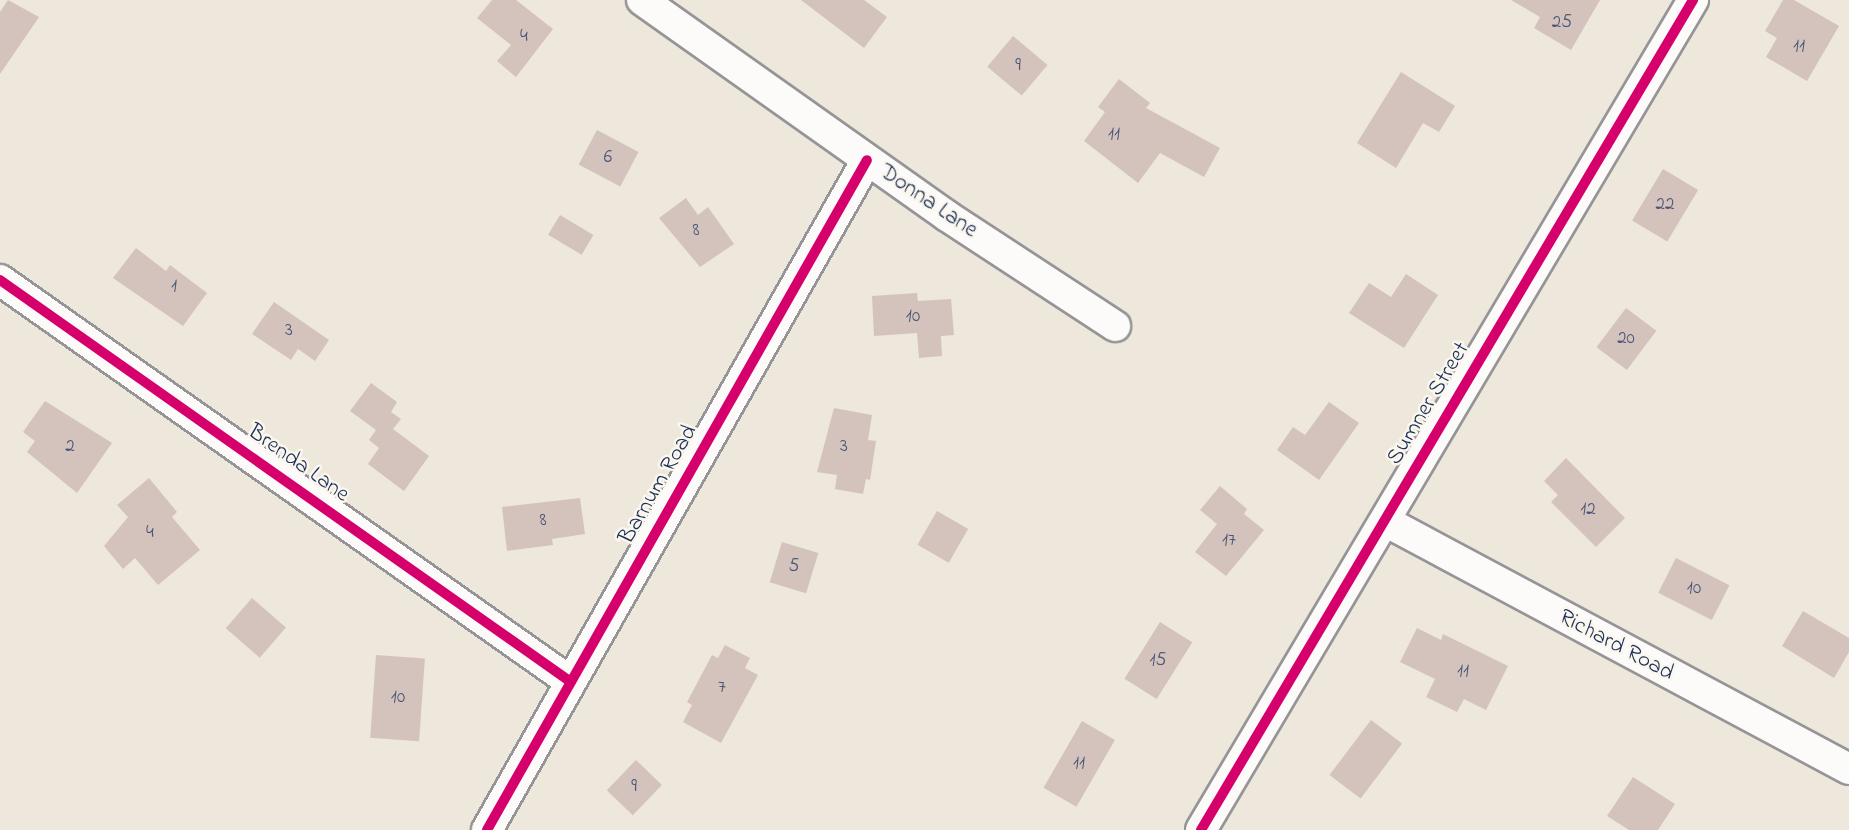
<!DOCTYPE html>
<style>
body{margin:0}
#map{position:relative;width:1849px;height:830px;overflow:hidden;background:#eee7db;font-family:"Indie Flower",sans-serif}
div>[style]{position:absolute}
.building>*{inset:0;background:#d4c3bc;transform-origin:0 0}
.roads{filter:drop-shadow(2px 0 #959597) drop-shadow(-2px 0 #959597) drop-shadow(0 2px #959597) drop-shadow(0 -2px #959597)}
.minor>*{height:30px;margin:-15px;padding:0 15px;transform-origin:15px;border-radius:15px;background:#fcfbfa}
.cycleway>*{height:10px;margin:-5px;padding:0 5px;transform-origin:5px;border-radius:5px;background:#d6006c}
span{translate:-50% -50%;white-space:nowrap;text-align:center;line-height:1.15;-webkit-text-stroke:5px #fbf7ec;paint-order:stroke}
.number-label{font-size:19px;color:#495476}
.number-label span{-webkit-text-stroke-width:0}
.street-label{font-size:23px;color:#1b2f5e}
</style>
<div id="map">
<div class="building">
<i style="clip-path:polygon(8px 0,39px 17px,0 74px,0 12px)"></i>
<i style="clip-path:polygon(492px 0,516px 0,553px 29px,516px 77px,497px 61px,511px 45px,477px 18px)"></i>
<i style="clip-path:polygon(801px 0,864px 0,887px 17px,864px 48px)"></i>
<i style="clip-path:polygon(1511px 0,1600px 0,1571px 50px,1534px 28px,1540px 17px)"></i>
<i style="clip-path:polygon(1783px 0,1794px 0,1839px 26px,1807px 81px,1766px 57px,1777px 38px,1765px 31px)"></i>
<i style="left:1013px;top:36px;width:45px;height:40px;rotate:40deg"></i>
<i style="clip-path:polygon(1401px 72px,1455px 106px,1439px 132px,1423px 123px,1396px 168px,1357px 143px)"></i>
<i style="clip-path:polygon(1119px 79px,1150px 103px,1146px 108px,1220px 148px,1204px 177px,1160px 153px,1138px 183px,1084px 141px,1105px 112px,1098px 107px)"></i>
<i style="left:597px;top:130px;width:47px;height:39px;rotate:28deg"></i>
<i style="left:1663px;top:169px;width:41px;height:60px;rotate:31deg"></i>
<i style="clip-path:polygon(686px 198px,698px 215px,708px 207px,734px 244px,700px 267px,659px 218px)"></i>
<i style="left:560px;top:215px;width:39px;height:23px;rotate:31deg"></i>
<i style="clip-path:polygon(136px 248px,166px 271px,170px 265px,207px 293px,183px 326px,113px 278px)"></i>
<i style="clip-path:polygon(1406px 274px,1438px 295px,1404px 348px,1349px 313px,1369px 283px,1391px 297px)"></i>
<i style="clip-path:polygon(917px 293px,918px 301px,951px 299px,954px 335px,941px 336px,942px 356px,919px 358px,917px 333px,874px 336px,872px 296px)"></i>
<i style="clip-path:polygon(274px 302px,329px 340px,315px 361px,298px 349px,291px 360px,252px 334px)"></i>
<i style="left:1626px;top:308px;width:38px;height:49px;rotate:37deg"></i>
<i style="clip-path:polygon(371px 383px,397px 402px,391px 412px,401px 419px,393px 429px,429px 456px,404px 491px,368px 464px,379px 448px,369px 440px,376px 430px,350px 411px)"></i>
<i style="clip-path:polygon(45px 401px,112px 443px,77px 493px,27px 452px,35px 441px,23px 432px)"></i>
<i style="clip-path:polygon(1329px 402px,1359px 423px,1319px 480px,1277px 450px,1293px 427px,1305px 435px)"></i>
<i style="clip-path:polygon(834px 408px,872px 415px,868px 440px,876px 441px,870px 480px,866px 479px,863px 494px,835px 489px,837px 475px,817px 472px)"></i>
<i style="clip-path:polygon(1566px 458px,1625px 518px,1596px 547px,1551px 502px,1558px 495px,1544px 481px)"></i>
<i style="clip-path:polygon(149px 478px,177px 512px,172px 517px,200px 550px,158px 585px,135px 558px,123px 569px,104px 546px,128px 517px,117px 505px)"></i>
<i style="clip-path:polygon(1220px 486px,1247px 509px,1244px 514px,1264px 530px,1226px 576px,1195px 552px,1217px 524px,1200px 510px)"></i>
<i style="clip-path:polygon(580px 498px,585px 534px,552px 539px,553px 545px,507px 551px,502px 507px)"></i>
<i style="left:937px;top:511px;width:36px;height:39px;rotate:30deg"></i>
<i style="left:782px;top:542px;width:38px;height:42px;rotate:17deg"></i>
<i style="left:1676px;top:558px;width:60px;height:39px;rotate:27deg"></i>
<i style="left:252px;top:598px;width:45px;height:40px;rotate:41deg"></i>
<i style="clip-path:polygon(1803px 611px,1849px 638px,1849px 652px,1834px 678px,1782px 646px)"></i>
<i style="left:1160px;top:622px;width:38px;height:67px;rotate:32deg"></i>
<i style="clip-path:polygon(1417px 628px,1441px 640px,1443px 634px,1508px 666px,1486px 710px,1464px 699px,1457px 712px,1426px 697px,1435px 679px,1400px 662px)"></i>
<i style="clip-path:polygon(725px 645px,750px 658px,745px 668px,758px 675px,721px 743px,683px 722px,692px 705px,687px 702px,712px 655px,718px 658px)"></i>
<i style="left:376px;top:655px;width:49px;height:83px;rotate:4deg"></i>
<i style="left:1371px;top:720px;width:39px;height:69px;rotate:37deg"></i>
<i style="left:1082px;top:721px;width:38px;height:77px;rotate:30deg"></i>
<i style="left:636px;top:760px;width:36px;height:42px;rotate:44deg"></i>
<i style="clip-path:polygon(1633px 777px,1675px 804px,1658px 830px,1629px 830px,1607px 816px)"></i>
</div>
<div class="roads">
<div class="minor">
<i style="left:642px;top:0;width:374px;rotate:35.3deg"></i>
<i style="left:947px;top:216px;width:201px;rotate:33.2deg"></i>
<i style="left:0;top:280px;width:698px;rotate:35.15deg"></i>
<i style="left:1385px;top:521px;width:526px;rotate:28.12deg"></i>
<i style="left:487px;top:830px;width:770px;rotate:-60.44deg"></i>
<i style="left:1201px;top:830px;width:965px;rotate:-59.34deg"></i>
</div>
</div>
<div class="cycleway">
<i style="left:0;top:280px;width:698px;rotate:35.15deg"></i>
<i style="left:487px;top:830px;width:770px;rotate:-60.44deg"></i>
<i style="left:1201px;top:830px;width:965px;rotate:-59.34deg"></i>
</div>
<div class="number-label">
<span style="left:1562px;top:23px">25</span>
<span style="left:524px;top:37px">4</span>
<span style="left:1799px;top:47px">11</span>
<span style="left:1018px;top:66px">9</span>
<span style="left:1114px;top:135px">11</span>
<span style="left:608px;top:158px">6</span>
<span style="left:1665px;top:205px">22</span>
<span style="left:696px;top:231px">8</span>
<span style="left:174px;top:287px">1</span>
<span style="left:913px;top:317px">10</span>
<span style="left:289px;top:331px">3</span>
<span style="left:1626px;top:339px">20</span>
<span style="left:70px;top:447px">2</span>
<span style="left:844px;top:447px">3</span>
<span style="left:1588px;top:510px">12</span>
<span style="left:543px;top:521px">8</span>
<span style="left:150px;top:533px">4</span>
<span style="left:1229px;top:541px">17</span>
<span style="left:794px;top:567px">5</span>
<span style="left:1694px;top:589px">10</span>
<span style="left:1158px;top:661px">15</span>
<span style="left:1463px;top:672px">11</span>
<span style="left:722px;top:688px">7</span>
<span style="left:398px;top:698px">10</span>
<span style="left:1079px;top:764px">11</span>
<span style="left:634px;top:787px">9</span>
</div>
<div class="street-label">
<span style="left:928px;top:202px;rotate:34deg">Donna Lane</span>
<span style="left:1429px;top:404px;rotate:-59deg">Sumner Street</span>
<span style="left:298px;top:464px;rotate:35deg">Brenda Lane</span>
<span style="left:659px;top:485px;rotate:-60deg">Barnum Road</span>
<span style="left:1616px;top:646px;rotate:28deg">Richard Road</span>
</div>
</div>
